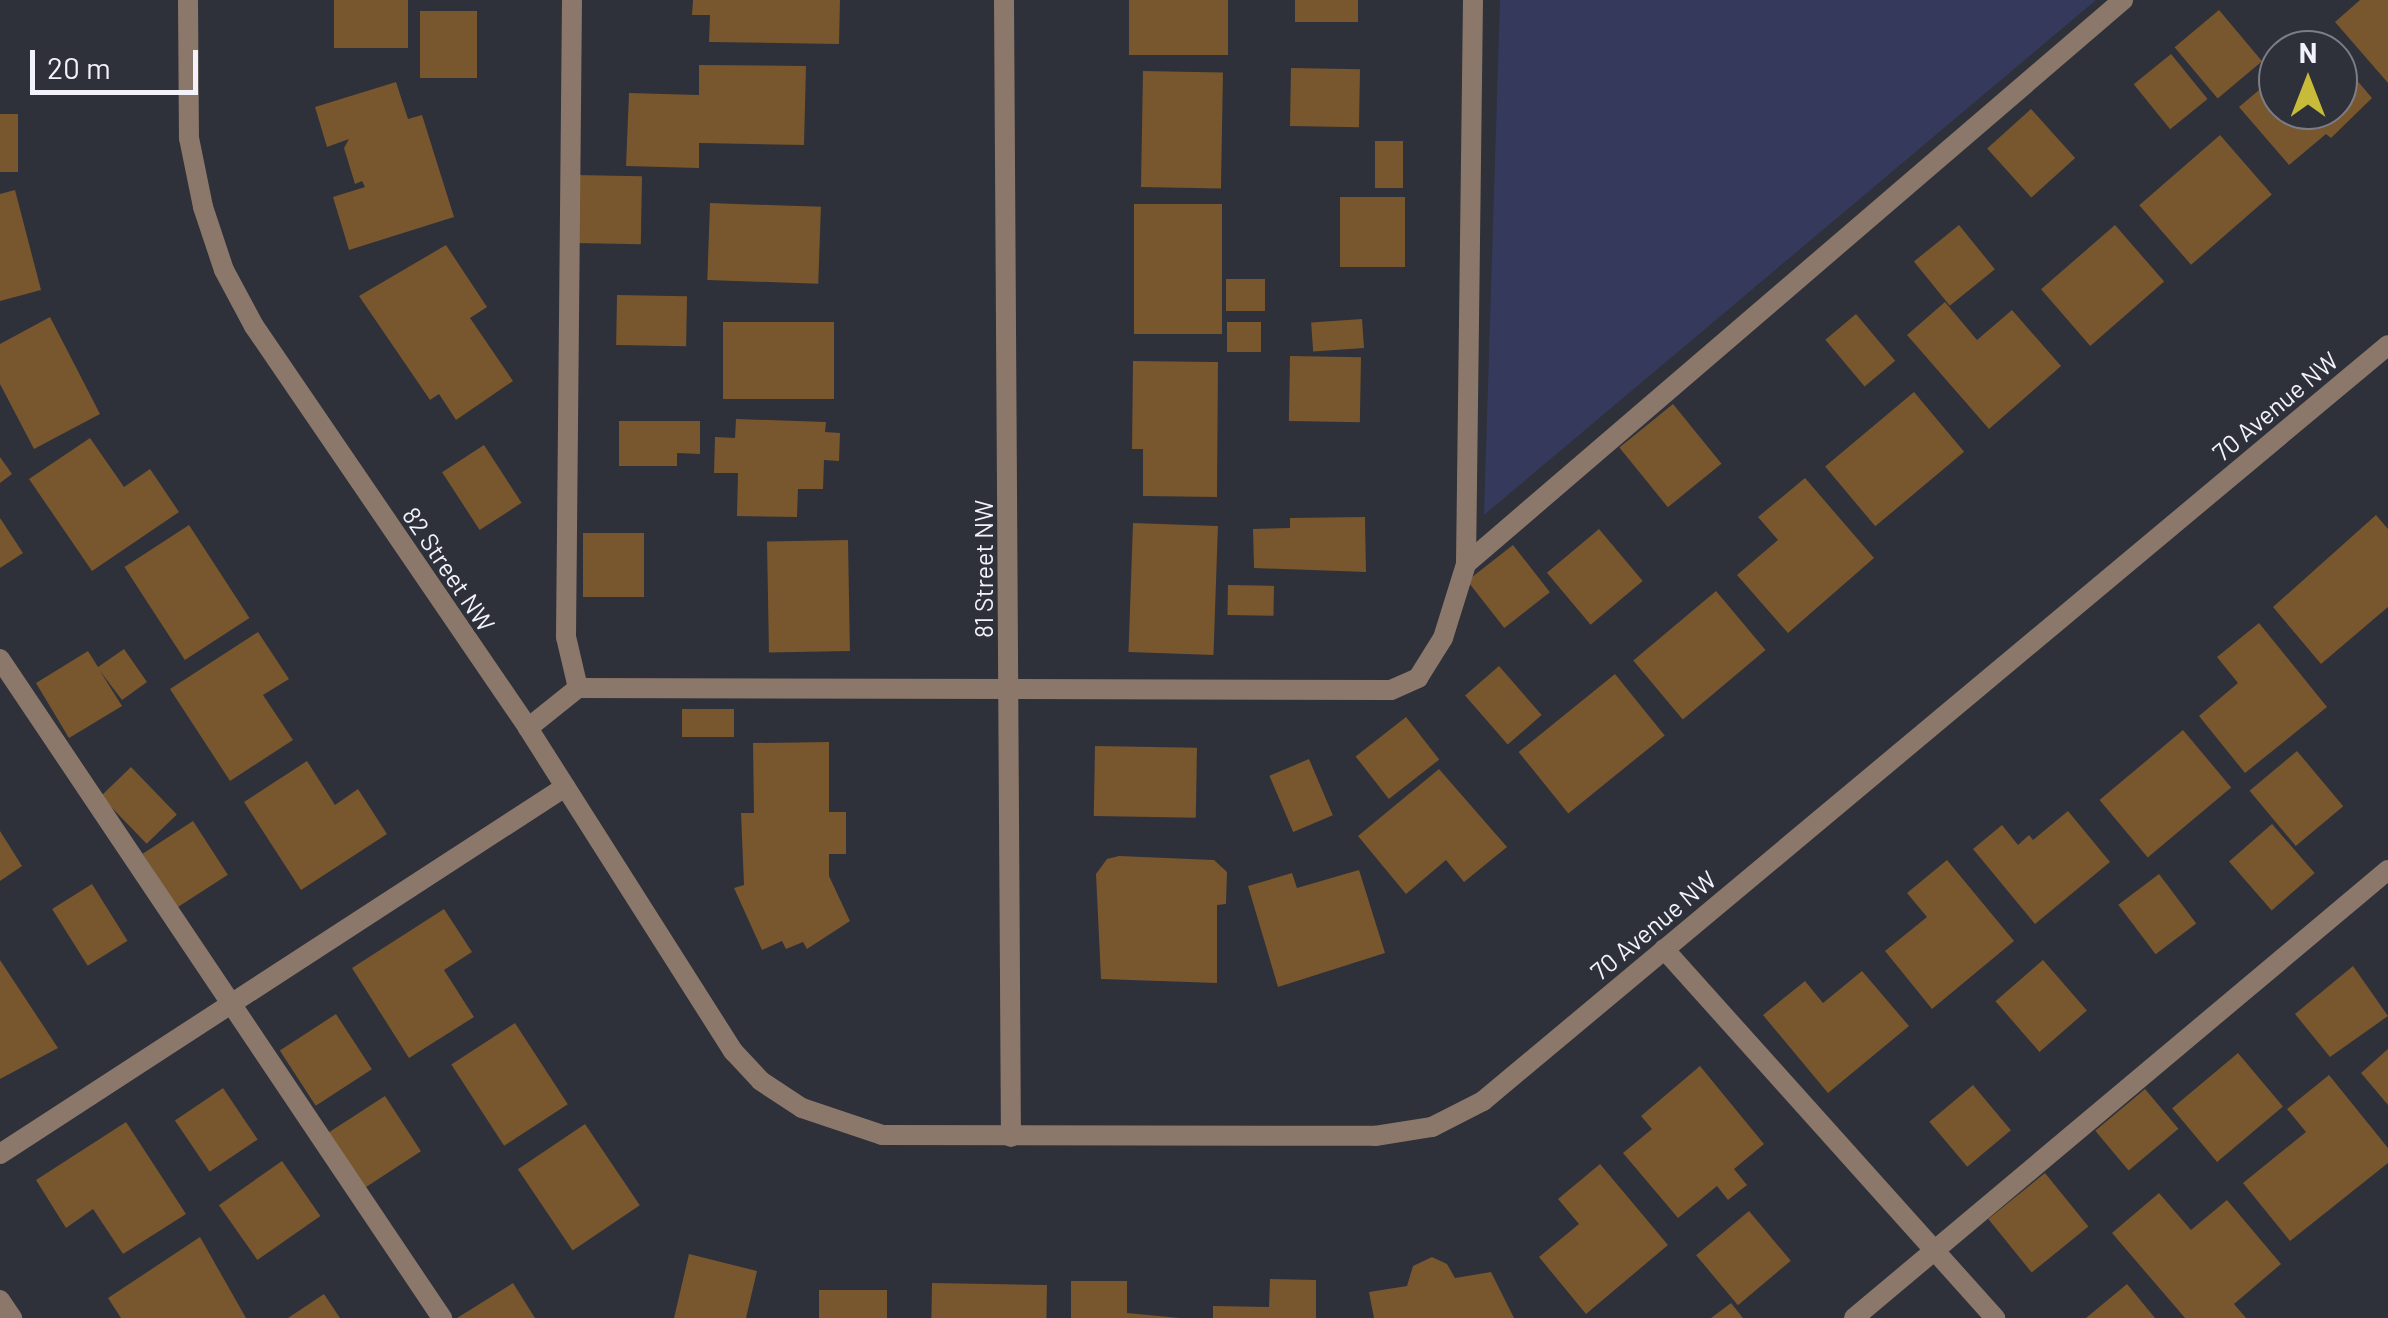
<!DOCTYPE html>
<style>
body{margin:0}
#map{position:relative;width:2388px;height:1318px;overflow:hidden;background:#2e303a;font-family:Barlow,sans-serif}
div>[style]{position:absolute}
.green>*{inset:0;background:#353a5d}
.building>*{inset:0;background:#78562e;transform-origin:0 0}
.lane>*{height:20px;margin:-10px;padding:0 10px;transform-origin:10px;border-radius:10px;background:#8c786a}
.street>*{height:20px;margin:-10px;padding:0 10px;transform-origin:10px;border-radius:10px;background:#8c786a}
span{translate:-50% -50%;white-space:nowrap;text-align:center;line-height:1.15;-webkit-text-stroke:8px #2e303a;paint-order:stroke}
.street-label{font-size:25px;color:#f2f3fa}
.north{position:absolute;left:2258px;top:30px;width:100px;height:100px;box-sizing:border-box;background:#2e303a;border:2px solid #7c7e87;border-radius:50%;rotate:0deg;font-size:28px;font-weight:700;line-height:40px;text-align:center;color:#f2f3fa}
.north::after{content:'';display:block;margin:auto;width:35px;height:45px;background:#c9bb3a;clip-path:polygon(50% 0,100% 100%,50% 72%,0 100%)}
.scale{position:absolute;left:30px;top:50px;width:168px;height:45px;box-sizing:border-box;border:5px solid #f2f3fa;border-top:0;padding-left:12px;font-size:30px;line-height:35px;white-space:nowrap;color:#f2f3fa;-webkit-text-stroke:8px #2e303a;paint-order:stroke}
</style>
<div id="map">
<div class="green">
<i style="clip-path:polygon(1500px 0,2096px 0,1484px 515px)"></i>
</div>
<div class="building">
<i style="left:334px;top:0;width:74px;height:48px"></i>
<i style="clip-path:polygon(693px 0,840px 0,839px 44px,709px 42px,710px 15px,692px 15px)"></i>
<i style="left:1129px;top:0;width:99px;height:55px"></i>
<i style="left:1295px;top:0;width:63px;height:22px"></i>
<i style="clip-path:polygon(2360px 0,2388px 0,2388px 83px,2335px 22px)"></i>
<i style="left:2219px;top:10px;width:67px;height:58px;rotate:50deg"></i>
<i style="left:420px;top:11px;width:57px;height:67px"></i>
<i style="clip-path:polygon(2320px 37px,2331px 50px,2305px 50px)"></i>
<i style="left:2171px;top:54px;width:58px;height:48px;rotate:51deg"></i>
<i style="clip-path:polygon(2338px 58px,2372px 98px,2331px 138px,2326px 134px,2289px 165px,2239px 107px,2278px 74px,2278px 110px,2338px 110px)"></i>
<i style="clip-path:polygon(699px 65px,806px 66px,804px 145px,699px 143px,699px 168px,626px 166px,629px 93px,699px 95px)"></i>
<i style="left:1291px;top:68px;width:69px;height:58px;rotate:1deg"></i>
<i style="left:1143px;top:71px;width:80px;height:116px;rotate:1deg"></i>
<i style="clip-path:polygon(396px 82px,408px 119px,422px 115px,454px 217px,349px 250px,333px 197px,365px 187px,362px 181px,355px 184px,344px 148px,349px 139px,327px 147px,315px 107px)"></i>
<i style="left:2031px;top:109px;width:66px;height:59px;rotate:48deg"></i>
<i style="left:0;top:114px;width:18px;height:58px"></i>
<i style="left:2220px;top:135px;width:79px;height:107px;rotate:49deg"></i>
<i style="left:1375px;top:141px;width:28px;height:47px"></i>
<i style="left:576px;top:175px;width:66px;height:68px;rotate:1deg"></i>
<i style="clip-path:polygon(15px 190px,41px 290px,0 301px,0 194px)"></i>
<i style="left:1340px;top:197px;width:65px;height:70px"></i>
<i style="left:710px;top:203px;width:111px;height:77px;rotate:2deg"></i>
<i style="left:1222px;top:204px;width:130px;height:88px;rotate:90deg"></i>
<i style="left:1959px;top:225px;width:57px;height:58px;rotate:51deg"></i>
<i style="left:2115px;top:225px;width:75px;height:98px;rotate:49deg"></i>
<i style="clip-path:polygon(446px 245px,487px 307px,470px 318px,513px 381px,456px 420px,439px 394px,430px 400px,359px 296px)"></i>
<i style="left:1265px;top:279px;width:32px;height:39px;rotate:90deg"></i>
<i style="left:617px;top:295px;width:70px;height:50px;rotate:1deg"></i>
<i style="clip-path:polygon(1945px 302px,1977px 340px,2012px 310px,2061px 366px,1989px 429px,1907px 335px)"></i>
<i style="left:1856px;top:314px;width:61px;height:40px;rotate:50deg"></i>
<i style="clip-path:polygon(50px 317px,100px 414px,34px 449px,0 384px,0 344px)"></i>
<i style="left:1362px;top:319px;width:29px;height:51px;rotate:86deg"></i>
<i style="left:723px;top:322px;width:111px;height:77px"></i>
<i style="left:1227px;top:322px;width:34px;height:30px"></i>
<i style="left:1290px;top:356px;width:71px;height:65px;rotate:1deg"></i>
<i style="clip-path:polygon(1133px 361px,1218px 362px,1217px 497px,1143px 496px,1143px 449px,1132px 449px)"></i>
<i style="left:1914px;top:392px;width:78px;height:116px;rotate:50deg"></i>
<i style="left:1673px;top:404px;width:77px;height:69px;rotate:51deg"></i>
<i style="clip-path:polygon(736px 419px,826px 422px,825px 432px,840px 433px,839px 461px,824px 460px,823px 489px,798px 489px,797px 517px,737px 516px,738px 473px,714px 473px,715px 437px,735px 438px)"></i>
<i style="clip-path:polygon(619px 421px,700px 421px,700px 454px,677px 453px,677px 466px,619px 466px)"></i>
<i style="clip-path:polygon(90px 438px,124px 487px,150px 469px,179px 512px,92px 571px,29px 479px)"></i>
<i style="left:484px;top:445px;width:69px;height:50px;rotate:57deg"></i>
<i style="clip-path:polygon(0 457px,12px 474px,0 483px)"></i>
<i style="clip-path:polygon(1805px 478px,1874px 558px,1788px 633px,1737px 575px,1778px 540px,1758px 517px)"></i>
<i style="clip-path:polygon(2376px 515px,2388px 529px,2388px 607px,2321px 664px,2273px 607px)"></i>
<i style="clip-path:polygon(1365px 517px,1366px 572px,1254px 568px,1253px 529px,1290px 528px,1290px 518px)"></i>
<i style="clip-path:polygon(0 518px,23px 553px,0 568px)"></i>
<i style="left:1133px;top:523px;width:85px;height:129px;rotate:2deg"></i>
<i style="left:189px;top:525px;width:111px;height:77px;rotate:57deg"></i>
<i style="left:1599px;top:529px;width:68px;height:68px;rotate:50deg"></i>
<i style="left:583px;top:533px;width:61px;height:64px"></i>
<i style="left:848px;top:540px;width:111px;height:81px;rotate:89deg"></i>
<i style="left:1513px;top:545px;width:60px;height:58px;rotate:52deg"></i>
<i style="left:1228px;top:585px;width:46px;height:30px;rotate:1deg"></i>
<i style="left:1716px;top:591px;width:77px;height:108px;rotate:50deg"></i>
<i style="clip-path:polygon(2259px 623px,2327px 707px,2245px 773px,2199px 716px,2238px 683px,2217px 657px)"></i>
<i style="clip-path:polygon(258px 632px,289px 679px,263px 695px,293px 740px,230px 781px,170px 689px)"></i>
<i style="clip-path:polygon(124px 649px,147px 682px,122px 700px,100px 671px,122px 706px,69px 738px,36px 683px,88px 651px,98px 667px)"></i>
<i style="left:1499px;top:666px;width:65px;height:45px;rotate:49deg"></i>
<i style="left:1615px;top:674px;width:79px;height:124px;rotate:51deg"></i>
<i style="left:734px;top:709px;width:28px;height:52px;rotate:90deg"></i>
<i style="left:1406px;top:717px;width:54px;height:64px;rotate:52deg"></i>
<i style="left:2183px;top:730px;width:75px;height:109px;rotate:50deg"></i>
<i style="clip-path:polygon(829px 742px,829px 812px,846px 812px,846px 854px,829px 854px,829px 876px,850px 921px,807px 949px,803px 942px,786px 949px,782px 941px,762px 950px,734px 888px,744px 885px,741px 813px,754px 813px,753px 743px)"></i>
<i style="left:1095px;top:746px;width:102px;height:70px;rotate:1deg"></i>
<i style="left:2297px;top:751px;width:72px;height:62px;rotate:50deg"></i>
<i style="left:1309px;top:759px;width:61px;height:43px;rotate:67deg"></i>
<i style="clip-path:polygon(307px 761px,335px 805px,358px 789px,387px 834px,301px 890px,244px 802px)"></i>
<i style="left:131px;top:767px;width:66px;height:42px;rotate:46deg"></i>
<i style="clip-path:polygon(1439px 769px,1507px 847px,1464px 882px,1446px 860px,1406px 894px,1358px 836px)"></i>
<i style="clip-path:polygon(2068px 811px,2110px 862px,2035px 924px,1973px 849px,2002px 825px,2018px 845px,2029px 835px,2033px 840px)"></i>
<i style="left:193px;top:821px;width:64px;height:60px;rotate:57deg"></i>
<i style="left:2272px;top:824px;width:65px;height:57px;rotate:49deg"></i>
<i style="clip-path:polygon(0 831px,22px 866px,0 881px)"></i>
<i style="clip-path:polygon(1119px 856px,1214px 860px,1227px 872px,1226px 904px,1217px 905px,1217px 983px,1101px 979px,1096px 874px,1107px 859px)"></i>
<i style="clip-path:polygon(1947px 860px,2014px 941px,1932px 1009px,1885px 951px,1927px 917px,1907px 893px)"></i>
<i style="clip-path:polygon(1359px 870px,1385px 953px,1278px 987px,1248px 886px,1292px 873px,1297px 888px)"></i>
<i style="left:2159px;top:874px;width:62px;height:51px;rotate:53deg"></i>
<i style="left:92px;top:884px;width:67px;height:47px;rotate:58deg"></i>
<i style="clip-path:polygon(444px 909px,472px 952px,444px 970px,474px 1017px,409px 1058px,352px 968px)"></i>
<i style="clip-path:polygon(0 960px,58px 1048px,0 1079px)"></i>
<i style="left:2043px;top:960px;width:67px;height:63px;rotate:49deg"></i>
<i style="clip-path:polygon(2353px 966px,2388px 1016px,2330px 1057px,2295px 1014px)"></i>
<i style="clip-path:polygon(1862px 971px,1909px 1026px,1828px 1093px,1763px 1015px,1805px 981px,1823px 1003px)"></i>
<i style="left:336px;top:1014px;width:66px;height:67px;rotate:57deg"></i>
<i style="left:515px;top:1023px;width:97px;height:76px;rotate:57deg"></i>
<i style="clip-path:polygon(2388px 1049px,2388px 1105px,2361px 1073px)"></i>
<i style="left:2238px;top:1053px;width:70px;height:86px;rotate:50deg"></i>
<i style="clip-path:polygon(1700px 1066px,1764px 1144px,1734px 1169px,1747px 1185px,1728px 1200px,1717px 1186px,1678px 1218px,1623px 1153px,1652px 1129px,1641px 1116px)"></i>
<i style="clip-path:polygon(2329px 1075px,2388px 1148px,2388px 1163px,2290px 1241px,2243px 1183px,2306px 1132px,2287px 1109px)"></i>
<i style="left:1973px;top:1085px;width:59px;height:57px;rotate:50deg"></i>
<i style="left:223px;top:1088px;width:62px;height:58px;rotate:56deg"></i>
<i style="left:2145px;top:1089px;width:52px;height:65px;rotate:50deg"></i>
<i style="left:385px;top:1096px;width:66px;height:70px;rotate:57deg"></i>
<i style="clip-path:polygon(126px 1122px,186px 1214px,123px 1254px,93px 1209px,66px 1228px,36px 1180px)"></i>
<i style="left:585px;top:1124px;width:98px;height:81px;rotate:56deg"></i>
<i style="left:282px;top:1161px;width:67px;height:77px;rotate:55deg"></i>
<i style="clip-path:polygon(1600px 1164px,1668px 1245px,1586px 1314px,1539px 1257px,1579px 1224px,1558px 1199px)"></i>
<i style="left:2045px;top:1173px;width:69px;height:73px;rotate:51deg"></i>
<i style="clip-path:polygon(2159px 1193px,2191px 1230px,2227px 1200px,2281px 1264px,2234px 1304px,2246px 1318px,2185px 1318px,2112px 1233px)"></i>
<i style="left:1749px;top:1211px;width:65px;height:69px;rotate:50deg"></i>
<i style="clip-path:polygon(200px 1237px,246px 1318px,121px 1318px,108px 1298px)"></i>
<i style="clip-path:polygon(689px 1254px,757px 1271px,746px 1318px,674px 1318px)"></i>
<i style="clip-path:polygon(1432px 1257px,1447px 1264px,1455px 1278px,1491px 1272px,1514px 1318px,1374px 1318px,1369px 1292px,1407px 1286px,1413px 1266px)"></i>
<i style="clip-path:polygon(1270px 1279px,1316px 1280px,1316px 1318px,1213px 1318px,1213px 1306px,1269px 1307px)"></i>
<i style="clip-path:polygon(1071px 1281px,1127px 1281px,1127px 1313px,1180px 1318px,1071px 1318px)"></i>
<i style="clip-path:polygon(513px 1283px,535px 1318px,457px 1318px)"></i>
<i style="left:932px;top:1283px;width:115px;height:35px;rotate:1deg"></i>
<i style="clip-path:polygon(2127px 1284px,2155px 1318px,2086px 1318px)"></i>
<i style="left:887px;top:1290px;width:28px;height:68px;rotate:90deg"></i>
<i style="clip-path:polygon(324px 1294px,340px 1318px,288px 1318px)"></i>
<i style="clip-path:polygon(1731px 1303px,1743px 1318px,1711px 1318px)"></i>
</div>
<div class="lane">
<i style="left:1466px;top:564px;width:866px;rotate:-40.64deg"></i>
<i style="left:0;top:659px;width:794px;rotate:56.15deg"></i>
<i style="left:578px;top:688px;width:813px;rotate:0.14deg"></i>
<i style="left:1391px;top:690px;width:30px;rotate:-24deg"></i>
<i style="left:1418px;top:678px;width:47px;rotate:-58deg"></i>
<i style="left:1443px;top:638px;width:77px;rotate:-72.7deg"></i>
<i style="left:1466px;top:564px;width:564px;rotate:-89.29deg"></i>
<i style="left:528px;top:728px;width:64px;rotate:-38.7deg"></i>
<i style="left:578px;top:688px;width:52px;rotate:-103.2deg"></i>
<i style="left:566px;top:637px;width:637px;rotate:-89.46deg"></i>
<i style="left:1664px;top:949px;width:496px;rotate:48.1deg"></i>
<i style="left:0;top:1154px;width:674px;rotate:-33.01deg"></i>
<i style="left:1854px;top:1318px;width:697px;rotate:-40deg"></i>
</div>
<div class="street">
<i style="left:188px;top:0;width:138px;rotate:89.6deg"></i>
<i style="left:189px;top:138px;width:70px;rotate:78.5deg"></i>
<i style="left:203px;top:207px;width:66px;rotate:71.6deg"></i>
<i style="left:224px;top:270px;width:64px;rotate:61.8deg"></i>
<i style="left:254px;top:326px;width:486px;rotate:55.7deg"></i>
<i style="left:528px;top:728px;width:383px;rotate:57.6deg"></i>
<i style="left:733px;top:1051px;width:41px;rotate:47deg"></i>
<i style="left:761px;top:1081px;width:49px;rotate:33.4deg"></i>
<i style="left:802px;top:1108px;width:84px;rotate:18.6deg"></i>
<i style="left:882px;top:1135px;width:493px;rotate:0.1deg"></i>
<i style="left:1375px;top:1136px;width:58px;rotate:-9deg"></i>
<i style="left:1432px;top:1127px;width:57px;rotate:-27deg"></i>
<i style="left:1483px;top:1101px;width:1179px;rotate:-39.87deg"></i>
<i style="left:1004px;top:0;width:1137px;rotate:89.65deg"></i>
<i style="left:0;top:1300px;width:22px;rotate:56deg"></i>
</div>
<div class="street-label">
<span style="left:2275px;top:406px;rotate:-40deg">70 Avenue NW</span>
<span style="left:449px;top:569px;rotate:56deg">82 Street NW</span>
<span style="left:983px;top:569px;rotate:-90deg">81 Street NW</span>
<span style="left:1653px;top:925px;rotate:-40deg">70 Avenue NW</span>
</div>
<div class="north">N</div>
<div class="scale">20 m</div>
</div>
